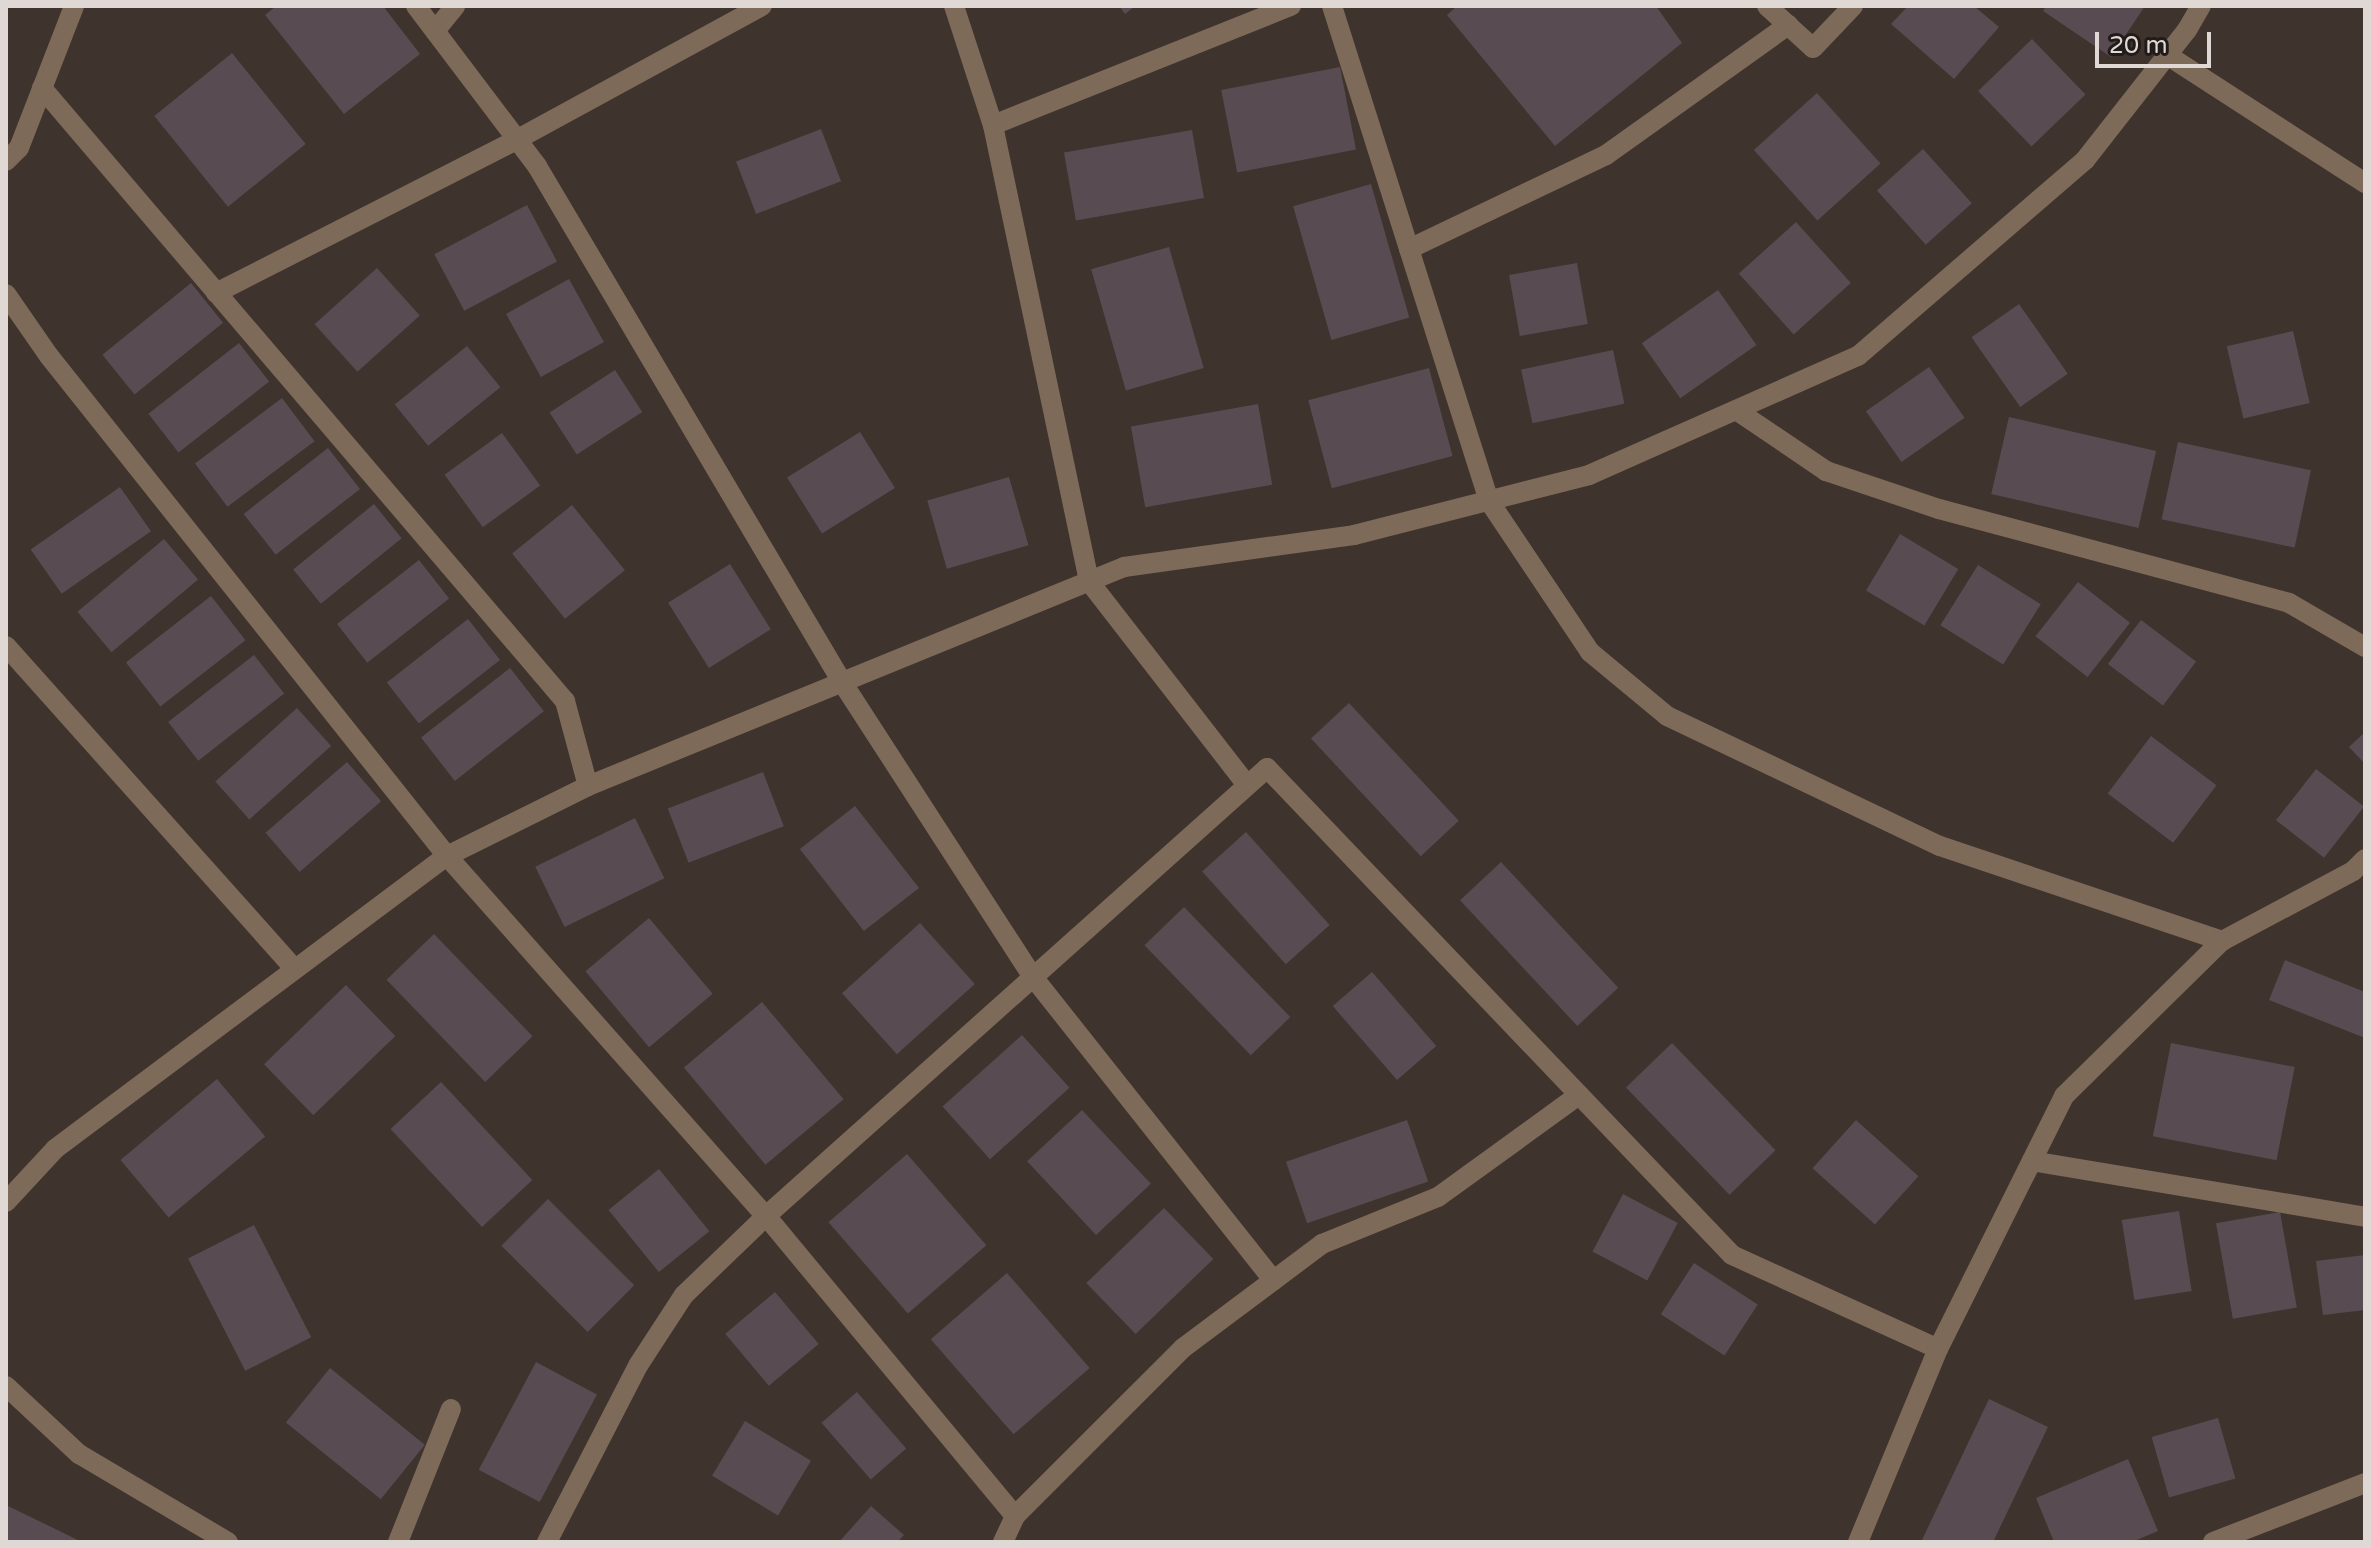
<!DOCTYPE html>
<style>
body{margin:0}
#map{position:relative;width:2371px;height:1548px;overflow:hidden;background:#3e332d;font-family:"Varela Round",sans-serif}
div>[style]{position:absolute}
.building>*{inset:0;background:#584c52;transform-origin:0 0}
.minor>*{height:20px;margin:-10px;padding:0 10px;transform-origin:10px;border-radius:10px;background:#7e6a59}
span{translate:-50% -50%;white-space:nowrap;text-align:center;line-height:1.15;-webkit-text-stroke:7px #211c19;paint-order:stroke}
.frame{position:absolute;inset:0;border:8px solid #dfd8d4;pointer-events:none}
.scale{position:absolute;left:2095px;top:32px;width:116px;height:36px;box-sizing:border-box;border:4px solid #dfd8d4;border-top:0;padding-left:10px;font-size:24px;line-height:28px;white-space:nowrap;color:#dfd8d4;-webkit-text-stroke:6px #211c19;paint-order:stroke}
</style>
<div id="map">
<div class="building">
<i style="clip-path:polygon(276px 6px,383px 6px,420px 54px,344px 114px,265px 15px)"></i>
<i style="clip-path:polygon(1119px 6px,1135px 6px,1125px 14px)"></i>
<i style="clip-path:polygon(1457px 6px,1656px 6px,1682px 43px,1555px 146px,1447px 15px)"></i>
<i style="clip-path:polygon(1908px 6px,1974px 6px,1999px 27px,1954px 79px,1891px 24px)"></i>
<i style="clip-path:polygon(2046px 6px,2145px 6px,2111px 57px,2043px 11px)"></i>
<i style="left:2032px;top:39px;width:77px;height:75px;rotate:46deg"></i>
<i style="left:232px;top:53px;width:117px;height:100px;rotate:51deg"></i>
<i style="left:1340px;top:67px;width:84px;height:121px;rotate:79deg"></i>
<i style="left:1817px;top:93px;width:95px;height:85px;rotate:48deg"></i>
<i style="left:821px;top:129px;width:56px;height:91px;rotate:69deg"></i>
<i style="left:1192px;top:130px;width:69px;height:130px;rotate:80deg"></i>
<i style="left:1923px;top:149px;width:73px;height:62px;rotate:48deg"></i>
<i style="left:1371px;top:184px;width:139px;height:81px;rotate:74deg"></i>
<i style="left:527px;top:205px;width:64px;height:105px;rotate:62deg"></i>
<i style="left:1796px;top:222px;width:82px;height:77px;rotate:48deg"></i>
<i style="left:1169px;top:247px;width:126px;height:81px;rotate:74deg"></i>
<i style="left:1577px;top:263px;width:62px;height:69px;rotate:80deg"></i>
<i style="left:377px;top:268px;width:64px;height:84px;rotate:48deg"></i>
<i style="left:569px;top:279px;width:72px;height:72px;rotate:61deg"></i>
<i style="left:191px;top:283px;width:51px;height:114px;rotate:51deg"></i>
<i style="left:1718px;top:290px;width:67px;height:93px;rotate:55deg"></i>
<i style="left:2019px;top:304px;width:85px;height:58px;rotate:55deg"></i>
<i style="left:2293px;top:331px;width:74px;height:68px;rotate:77deg"></i>
<i style="left:239px;top:343px;width:49px;height:115px;rotate:52deg"></i>
<i style="left:467px;top:346px;width:53px;height:93px;rotate:51deg"></i>
<i style="left:1613px;top:350px;width:55px;height:94px;rotate:78deg"></i>
<i style="left:1929px;top:367px;width:62px;height:77px;rotate:55deg"></i>
<i style="left:1429px;top:368px;width:91px;height:125px;rotate:75deg"></i>
<i style="left:615px;top:370px;width:50px;height:78px;rotate:57deg"></i>
<i style="left:282px;top:398px;width:54px;height:109px;rotate:53deg"></i>
<i style="left:1258px;top:404px;width:82px;height:129px;rotate:80deg"></i>
<i style="left:2009px;top:417px;width:151px;height:79px;rotate:13deg"></i>
<i style="left:860px;top:432px;width:66px;height:86px;rotate:58deg"></i>
<i style="left:502px;top:433px;width:65px;height:71px;rotate:54deg"></i>
<i style="left:2178px;top:442px;width:136px;height:79px;rotate:12deg"></i>
<i style="left:328px;top:448px;width:52px;height:107px;rotate:52deg"></i>
<i style="left:1009px;top:477px;width:71px;height:85px;rotate:74deg"></i>
<i style="left:120px;top:487px;width:54px;height:109px;rotate:55deg"></i>
<i style="left:374px;top:504px;width:44px;height:104px;rotate:51deg"></i>
<i style="left:572px;top:505px;width:84px;height:77px;rotate:51deg"></i>
<i style="left:1900px;top:534px;width:68px;height:66px;rotate:31deg"></i>
<i style="left:164px;top:539px;width:53px;height:113px;rotate:50deg"></i>
<i style="left:419px;top:560px;width:49px;height:104px;rotate:52deg"></i>
<i style="left:730px;top:564px;width:77px;height:73px;rotate:58deg"></i>
<i style="left:1978px;top:565px;width:74px;height:71px;rotate:32deg"></i>
<i style="left:2078px;top:582px;width:66px;height:69px;rotate:38deg"></i>
<i style="left:211px;top:596px;width:56px;height:108px;rotate:52deg"></i>
<i style="left:468px;top:619px;width:52px;height:103px;rotate:52deg"></i>
<i style="left:2141px;top:620px;width:69px;height:55px;rotate:37deg"></i>
<i style="left:254px;top:655px;width:49px;height:109px;rotate:52deg"></i>
<i style="left:510px;top:668px;width:55px;height:113px;rotate:52deg"></i>
<i style="left:1349px;top:703px;width:161px;height:52px;rotate:47deg"></i>
<i style="left:297px;top:708px;width:51px;height:110px;rotate:48deg"></i>
<i style="clip-path:polygon(2365px 732px,2365px 764px,2349px 747px)"></i>
<i style="left:2151px;top:736px;width:82px;height:72px;rotate:37deg"></i>
<i style="left:347px;top:762px;width:52px;height:108px;rotate:49deg"></i>
<i style="left:2316px;top:769px;width:61px;height:65px;rotate:38deg"></i>
<i style="left:763px;top:772px;width:58px;height:102px;rotate:69deg"></i>
<i style="left:855px;top:806px;width:104px;height:70px;rotate:52deg"></i>
<i style="left:635px;top:818px;width:67px;height:111px;rotate:64deg"></i>
<i style="left:1246px;top:832px;width:125px;height:59px;rotate:48deg"></i>
<i style="left:1501px;top:862px;width:172px;height:56px;rotate:47deg"></i>
<i style="left:1184px;top:907px;width:153px;height:55px;rotate:46deg"></i>
<i style="left:649px;top:918px;width:99px;height:83px;rotate:50deg"></i>
<i style="left:920px;top:923px;width:82px;height:105px;rotate:48deg"></i>
<i style="left:434px;top:934px;width:142px;height:66px;rotate:46deg"></i>
<i style="clip-path:polygon(2285px 960px,2365px 992px,2365px 1038px,2269px 1000px)"></i>
<i style="left:1372px;top:972px;width:98px;height:52px;rotate:49deg"></i>
<i style="left:346px;top:985px;width:71px;height:114px;rotate:46deg"></i>
<i style="left:762px;top:1002px;width:127px;height:102px;rotate:50deg"></i>
<i style="left:1022px;top:1035px;width:71px;height:107px;rotate:48deg"></i>
<i style="left:1672px;top:1043px;width:149px;height:64px;rotate:46deg"></i>
<i style="left:2171px;top:1043px;width:126px;height:95px;rotate:11deg"></i>
<i style="left:217px;top:1079px;width:75px;height:126px;rotate:50deg"></i>
<i style="left:441px;top:1082px;width:134px;height:69px;rotate:47deg"></i>
<i style="left:1082px;top:1110px;width:101px;height:75px;rotate:47deg"></i>
<i style="left:1407px;top:1120px;width:65px;height:128px;rotate:71deg"></i>
<i style="left:1856px;top:1120px;width:84px;height:65px;rotate:42deg"></i>
<i style="left:907px;top:1154px;width:121px;height:104px;rotate:49deg"></i>
<i style="left:659px;top:1169px;width:80px;height:65px;rotate:51deg"></i>
<i style="left:1623px;top:1194px;width:62px;height:65px;rotate:28deg"></i>
<i style="left:548px;top:1199px;width:122px;height:66px;rotate:45deg"></i>
<i style="left:1164px;top:1208px;width:71px;height:108px;rotate:46deg"></i>
<i style="left:2179px;top:1211px;width:81px;height:58px;rotate:81deg"></i>
<i style="left:2280px;top:1212px;width:97px;height:65px;rotate:80deg"></i>
<i style="left:254px;top:1225px;width:126px;height:74px;rotate:63deg"></i>
<i style="clip-path:polygon(2365px 1255px,2365px 1310px,2323px 1315px,2316px 1261px)"></i>
<i style="left:1694px;top:1263px;width:76px;height:61px;rotate:33deg"></i>
<i style="left:1007px;top:1273px;width:126px;height:101px;rotate:49deg"></i>
<i style="left:775px;top:1292px;width:68px;height:65px;rotate:50deg"></i>
<i style="left:536px;top:1362px;width:69px;height:122px;rotate:28deg"></i>
<i style="left:330px;top:1368px;width:122px;height:70px;rotate:39deg"></i>
<i style="left:857px;top:1392px;width:75px;height:47px;rotate:49deg"></i>
<i style="clip-path:polygon(1989px 1399px,2048px 1427px,1993px 1542px,1921px 1542px)"></i>
<i style="left:2218px;top:1418px;width:63px;height:69px;rotate:74deg"></i>
<i style="left:745px;top:1421px;width:77px;height:64px;rotate:31deg"></i>
<i style="clip-path:polygon(2128px 1459px,2158px 1531px,2132px 1542px,2054px 1542px,2036px 1498px)"></i>
<i style="clip-path:polygon(6px 1505px,82px 1542px,6px 1542px)"></i>
<i style="clip-path:polygon(871px 1506px,904px 1535px,897px 1542px,839px 1542px)"></i>
</div>
<div class="minor">
<i style="left:416px;top:6px;width:201px;rotate:52.9deg"></i>
<i style="left:537px;top:166px;width:599px;rotate:59.41deg"></i>
<i style="left:842px;top:682px;width:351px;rotate:57.1deg"></i>
<i style="left:1033px;top:977px;width:387px;rotate:51.6deg"></i>
<i style="left:954px;top:6px;width:125px;rotate:71.9deg"></i>
<i style="left:1332px;top:6px;width:519px;rotate:72.4deg"></i>
<i style="left:1489px;top:501px;width:182px;rotate:56.2deg"></i>
<i style="left:1590px;top:652px;width:100px;rotate:39.7deg"></i>
<i style="left:1667px;top:716px;width:302px;rotate:25.5deg"></i>
<i style="left:1940px;top:846px;width:298px;rotate:18.6deg"></i>
<i style="left:1767px;top:6px;width:62px;rotate:42.4deg"></i>
<i style="left:1813px;top:48px;width:58px;rotate:-46.4deg"></i>
<i style="left:435px;top:31px;width:32px;rotate:-51deg"></i>
<i style="left:2167px;top:55px;width:236px;rotate:32.9deg"></i>
<i style="left:42px;top:88px;width:806px;rotate:49.53deg"></i>
<i style="left:565px;top:701px;width:88px;rotate:74.9deg"></i>
<i style="left:6px;top:161px;width:18px;rotate:-45deg"></i>
<i style="left:19px;top:148px;width:152px;rotate:-68.8deg"></i>
<i style="left:1409px;top:249px;width:218px;rotate:-25.5deg"></i>
<i style="left:1606px;top:155px;width:224px;rotate:-35.5deg"></i>
<i style="left:216px;top:293px;width:337px;rotate:-27deg"></i>
<i style="left:516px;top:140px;width:280px;rotate:-28.6deg"></i>
<i style="left:6px;top:294px;width:75px;rotate:55.3deg"></i>
<i style="left:49px;top:356px;width:639px;rotate:51.48deg"></i>
<i style="left:447px;top:856px;width:481px;rotate:48.5deg"></i>
<i style="left:766px;top:1216px;width:390px;rotate:50.3deg"></i>
<i style="left:1736px;top:410px;width:109px;rotate:34.1deg"></i>
<i style="left:1826px;top:471px;width:119px;rotate:18.6deg"></i>
<i style="left:1939px;top:509px;width:362px;rotate:15deg"></i>
<i style="left:2289px;top:603px;width:88px;rotate:30.1deg"></i>
<i style="left:6px;top:646px;width:433px;rotate:48.2deg"></i>
<i style="left:1247px;top:785px;width:258px;rotate:-127.8deg"></i>
<i style="left:1089px;top:581px;width:466px;rotate:-101.9deg"></i>
<i style="left:993px;top:125px;width:321px;rotate:-21.8deg"></i>
<i style="left:2032px;top:1161px;width:338px;rotate:9.5deg"></i>
<i style="left:6px;top:1202px;width:72px;rotate:-47.2deg"></i>
<i style="left:55px;top:1149px;width:489px;rotate:-36.8deg"></i>
<i style="left:447px;top:856px;width:157px;rotate:-26.4deg"></i>
<i style="left:588px;top:786px;width:579px;rotate:-22.22deg"></i>
<i style="left:1124px;top:567px;width:232px;rotate:-7.9deg"></i>
<i style="left:1354px;top:535px;width:243px;rotate:-14.3deg"></i>
<i style="left:1589px;top:475px;width:294px;rotate:-23.9deg"></i>
<i style="left:1858px;top:356px;width:300px;rotate:-40.8deg"></i>
<i style="left:2085px;top:160px;width:165px;rotate:-51.9deg"></i>
<i style="left:2187px;top:30px;width:28px;rotate:-60deg"></i>
<i style="left:6px;top:1386px;width:100px;rotate:43deg"></i>
<i style="left:79px;top:1454px;width:173px;rotate:30.6deg"></i>
<i style="left:398px;top:1542px;width:143px;rotate:-68.3deg"></i>
<i style="left:547px;top:1542px;width:200px;rotate:-62.7deg"></i>
<i style="left:639px;top:1364px;width:82px;rotate:-56.9deg"></i>
<i style="left:684px;top:1295px;width:114px;rotate:-43.9deg"></i>
<i style="left:766px;top:1216px;width:672px;rotate:-41.8deg"></i>
<i style="left:1267px;top:768px;width:673px;rotate:46.32deg"></i>
<i style="left:1732px;top:1255px;width:226px;rotate:24.5deg"></i>
<i style="left:1003px;top:1542px;width:29px;rotate:-65deg"></i>
<i style="left:1015px;top:1516px;width:238px;rotate:-45deg"></i>
<i style="left:1183px;top:1348px;width:174px;rotate:-36.8deg"></i>
<i style="left:1322px;top:1244px;width:125px;rotate:-22.1deg"></i>
<i style="left:1438px;top:1197px;width:174px;rotate:-35.9deg"></i>
<i style="left:1858px;top:1542px;width:209px;rotate:-67.5deg"></i>
<i style="left:1938px;top:1349px;width:283px;rotate:-63.5deg"></i>
<i style="left:2064px;top:1096px;width:221px;rotate:-44.5deg"></i>
<i style="left:2222px;top:941px;width:149px;rotate:-28.1deg"></i>
<i style="left:2353px;top:871px;width:17px;rotate:-45deg"></i>
<i style="left:2213px;top:1542px;width:163px;rotate:-21.2deg"></i>
</div>
<div class="frame"></div>
<div class="scale">20 m</div>
</div>
